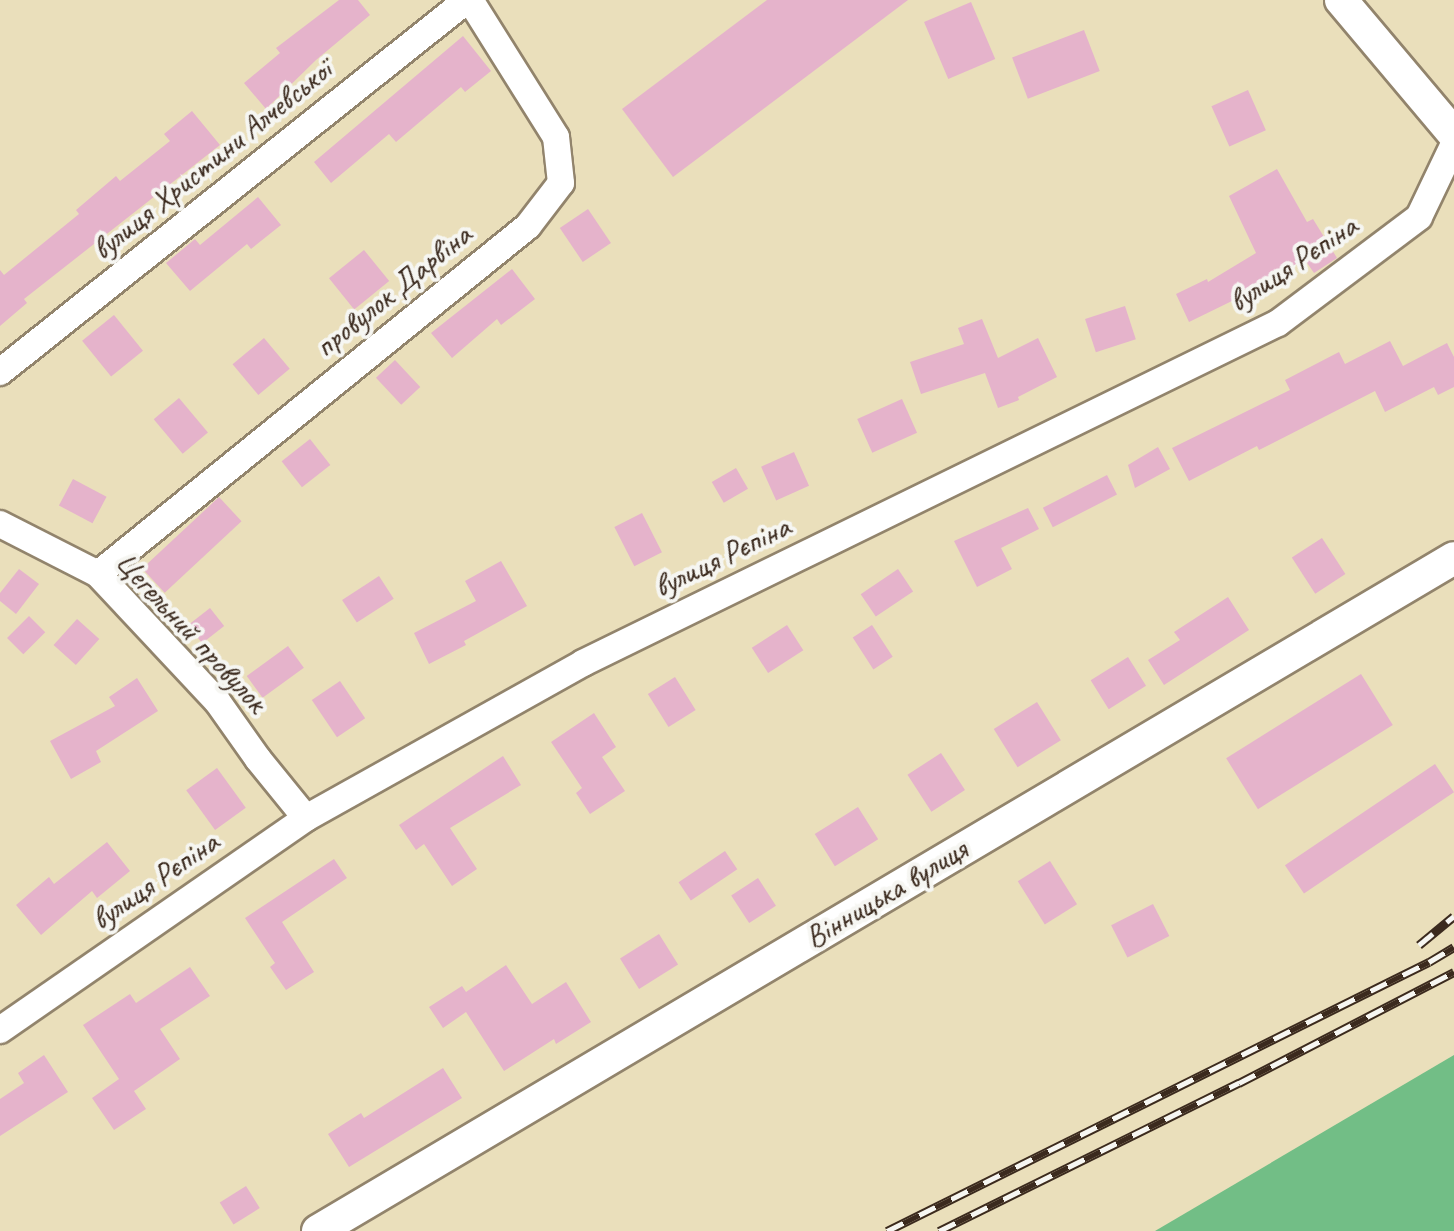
<!DOCTYPE html>
<meta charset="utf-8">
<style>
body{margin:0}
#map{position:relative;width:1454px;height:1231px;overflow:hidden;background:#eadfbb;font-family:Caveat,sans-serif}
div>[style]{position:absolute}
.forest>*{inset:0;background:#72be86}
.building>*{inset:0;background:#e5b3cb;transform-origin:0 0}
.roads{filter:drop-shadow(2px 0 #92846c) drop-shadow(-2px 0 #92846c) drop-shadow(0 2px #92846c) drop-shadow(0 -2px #92846c)}
.minor>*{height:26px;margin:-13px;padding:0 13px;transform-origin:13px;border-radius:13px;background:#fff}
.tertiary>*{height:32px;margin:-16px;padding:0 16px;transform-origin:16px;border-radius:16px;background:#fff}
.rail>*{height:9px;margin-top:-4.5px;transform-origin:0;background:repeating-linear-gradient(90deg,#f6f6f2 0 18px,#3b2a1e 0 36px);box-sizing:border-box;border-block:2px solid #3b2a1e}
span{translate:-50% -50%;white-space:nowrap;text-align:center;line-height:1.15;-webkit-text-stroke:8px #f6f6f2;paint-order:stroke}
.street-label{font-size:32px;color:#3b2a1e}
</style>
<div id="map">
<div class="forest">
<i style="clip-path:polygon(1454px 1055px,1454px 1231px,1155px 1231px)"></i>
</div>
<div class="building">
<i style="clip-path:polygon(339px 0,358px 0,370px 15px,316px 60px,266px 109px,244px 83px,280px 53px,276px 48px)"></i>
<i style="clip-path:polygon(767px 0,908px 0,673px 177px,622px 109px)"></i>
<i style="left:971px;top:2px;width:62px;height:51px;rotate:67deg"></i>
<i style="left:1084px;top:30px;width:44px;height:77px;rotate:69deg"></i>
<i style="clip-path:polygon(463px 36px,491px 71px,465px 92px,461px 87px,396px 142px,389px 134px,331px 183px,314px 162px)"></i>
<i style="left:1248px;top:90px;width:44px;height:40px;rotate:66deg"></i>
<i style="clip-path:polygon(192px 111px,220px 145px,24px 299px,27px 303px,0 326px,0 270px,4px 275px,79px 214px,76px 210px,116px 176px,120px 181px,170px 141px,164px 134px)"></i>
<i style="clip-path:polygon(1277px 169px,1307px 222px,1313px 219px,1337px 258px,1314px 273px,1305px 260px,1250px 286px,1255px 294px,1235px 307px,1232px 301px,1189px 322px,1176px 294px,1207px 279px,1208px 282px,1256px 253px,1229px 196px)"></i>
<i style="clip-path:polygon(258px 197px,281px 225px,251px 249px,247px 244px,190px 291px,166px 263px,195px 239px,200px 245px)"></i>
<i style="left:588px;top:209px;width:41px;height:34px;rotate:56deg"></i>
<i style="left:364px;top:250px;width:40px;height:45px;rotate:51deg"></i>
<i style="clip-path:polygon(512px 269px,535px 299px,501px 325px,497px 319px,452px 358px,431px 333px)"></i>
<i style="left:1125px;top:306px;width:35px;height:42px;rotate:72deg"></i>
<i style="left:114px;top:315px;width:46px;height:41px;rotate:51deg"></i>
<i style="clip-path:polygon(982px 319px,998px 358px,1038px 338px,1057px 377px,1018px 397px,1019px 400px,998px 408px,985px 373px,921px 394px,910px 362px,964px 344px,958px 328px)"></i>
<i style="left:264px;top:338px;width:40px;height:41px;rotate:50deg"></i>
<i style="clip-path:polygon(1390px 341px,1403px 366px,1447px 343px,1454px 357px,1454px 387px,1438px 395px,1434px 387px,1385px 412px,1375px 391px,1259px 450px,1257px 446px,1189px 481px,1172px 448px,1290px 390px,1285px 380px,1339px 352px,1345px 364px)"></i>
<i style="left:395px;top:360px;width:37px;height:26px;rotate:47deg"></i>
<i style="left:179px;top:398px;width:45px;height:33px;rotate:50deg"></i>
<i style="left:902px;top:399px;width:37px;height:49px;rotate:66deg"></i>
<i style="left:310px;top:439px;width:33px;height:36px;rotate:52deg"></i>
<i style="clip-path:polygon(1158px 447px,1170px 469px,1135px 488px,1128px 465px)"></i>
<i style="left:794px;top:452px;width:37px;height:36px;rotate:66deg"></i>
<i style="left:736px;top:468px;width:24px;height:28px;rotate:60deg"></i>
<i style="left:1107px;top:475px;width:22px;height:72px;rotate:63deg"></i>
<i style="left:73px;top:479px;width:38px;height:30px;rotate:28deg"></i>
<i style="left:219px;top:497px;width:33px;height:105px;rotate:47deg"></i>
<i style="clip-path:polygon(1028px 508px,1039px 529px,1001px 548px,1012px 569px,977px 587px,954px 541px)"></i>
<i style="left:642px;top:513px;width:44px;height:31px;rotate:63deg"></i>
<i style="left:1322px;top:538px;width:43px;height:36px;rotate:57deg"></i>
<i style="clip-path:polygon(501px 561px,527px 606px,464px 641px,466px 645px,429px 664px,414px 633px,476px 601px,465px 581px)"></i>
<i style="clip-path:polygon(19px 569px,39px 584px,16px 614px,0 601px,0 593px)"></i>
<i style="left:898px;top:569px;width:27px;height:45px;rotate:56deg"></i>
<i style="left:379px;top:576px;width:27px;height:44px;rotate:57deg"></i>
<i style="clip-path:polygon(1228px 597px,1249px 630px,1164px 685px,1148px 660px,1180px 640px,1174px 632px)"></i>
<i style="left:210px;top:608px;width:23px;height:28px;rotate:52deg"></i>
<i style="left:29px;top:616px;width:23px;height:31px;rotate:45deg"></i>
<i style="left:77px;top:619px;width:30px;height:35px;rotate:42deg"></i>
<i style="left:787px;top:625px;width:30px;height:42px;rotate:57deg"></i>
<i style="left:872px;top:625px;width:38px;height:23px;rotate:57deg"></i>
<i style="left:288px;top:646px;width:27px;height:51px;rotate:54deg"></i>
<i style="left:1128px;top:657px;width:34px;height:44px;rotate:58deg"></i>
<i style="left:1361px;top:674px;width:60px;height:159px;rotate:58deg"></i>
<i style="left:675px;top:677px;width:39px;height:32px;rotate:58deg"></i>
<i style="clip-path:polygon(137px 678px,158px 711px,96px 751px,101px 762px,71px 779px,50px 741px,115px 706px,109px 697px)"></i>
<i style="left:340px;top:681px;width:45px;height:34px;rotate:56deg"></i>
<i style="left:1037px;top:702px;width:45px;height:51px;rotate:58deg"></i>
<i style="clip-path:polygon(594px 713px,616px 747px,602px 757px,625px 791px,590px 814px,576px 793px,582px 788px,551px 742px)"></i>
<i style="left:941px;top:753px;width:44px;height:40px;rotate:57deg"></i>
<i style="clip-path:polygon(503px 756px,521px 785px,450px 828px,477px 869px,452px 886px,424px 844px,416px 850px,399px 825px)"></i>
<i style="left:1435px;top:764px;width:34px;height:181px;rotate:56deg"></i>
<i style="left:217px;top:768px;width:49px;height:38px;rotate:54deg"></i>
<i style="left:858px;top:807px;width:38px;height:51px;rotate:58deg"></i>
<i style="clip-path:polygon(107px 842px,130px 871px,97px 898px,92px 891px,41px 935px,16px 905px,49px 877px,54px 884px)"></i>
<i style="left:725px;top:851px;width:22px;height:56px;rotate:56deg"></i>
<i style="clip-path:polygon(334px 859px,347px 878px,282px 922px,314px 972px,286px 990px,270px 967px,275px 963px,245px 918px)"></i>
<i style="left:1050px;top:861px;width:51px;height:38px;rotate:58deg"></i>
<i style="left:758px;top:878px;width:33px;height:32px;rotate:57deg"></i>
<i style="left:1153px;top:904px;width:36px;height:47px;rotate:63deg"></i>
<i style="left:659px;top:934px;width:36px;height:46px;rotate:58deg"></i>
<i style="clip-path:polygon(506px 965px,532px 1004px,566px 982px,591px 1022px,556px 1044px,554px 1039px,504px 1071px,466px 1012px,443px 1028px,429px 1007px,462px 986px,466px 992px)"></i>
<i style="clip-path:polygon(190px 967px,210px 996px,160px 1029px,180px 1059px,134px 1091px,146px 1109px,114px 1130px,92px 1098px,119px 1079px,83px 1025px,130px 994px,136px 1003px)"></i>
<i style="clip-path:polygon(44px 1055px,68px 1092px,0 1136px,0 1099px,24px 1083px,18px 1073px)"></i>
<i style="clip-path:polygon(443px 1068px,462px 1098px,349px 1167px,328px 1134px,361px 1113px,364px 1118px)"></i>
<i style="left:246px;top:1186px;width:26px;height:31px;rotate:58deg"></i>
</div>
<div class="roads">
<div class="minor">
<i style="left:0;top:372px;width:597px;rotate:-38.54deg"></i>
<i style="left:0;top:524px;width:110px;rotate:27deg"></i>
<i style="left:98px;top:574px;width:174px;rotate:46.9deg"></i>
<i style="left:217px;top:701px;width:71px;rotate:54.7deg"></i>
<i style="left:258px;top:759px;width:76px;rotate:50.9deg"></i>
<i style="left:98px;top:574px;width:553px;rotate:-38.98deg"></i>
<i style="left:528px;top:226px;width:54px;rotate:-52.5deg"></i>
<i style="left:561px;top:183px;width:46px;rotate:-96.2deg"></i>
<i style="left:556px;top:137px;width:162px;rotate:-122.1deg"></i>
<i style="left:0;top:1030px;width:372px;rotate:-34.7deg"></i>
<i style="left:306px;top:818px;width:317px;rotate:-29.2deg"></i>
<i style="left:583px;top:663px;width:774px;rotate:-26.07deg"></i>
<i style="left:1278px;top:323px;width:176px;rotate:-36.9deg"></i>
<i style="left:1419px;top:217px;width:81px;rotate:-64.4deg"></i>
</div>
<div class="tertiary">
<i style="left:1341px;top:0;width:175px;rotate:49.9deg"></i>
<i style="left:318px;top:1231px;width:1320px;rotate:-30.64deg"></i>
</div>
</div>
<div class="rail">
<i style="left:1419px;top:945px;width:45px;rotate:-39.6deg"></i>
<i style="left:887px;top:1231px;width:605px;rotate:-26.4deg"></i>
<i style="left:1429px;top:962px;width:29px;rotate:-31deg"></i>
<i style="left:939px;top:1231px;width:335px;rotate:-26.3deg"></i>
<i style="left:1239px;top:1083px;width:242px;rotate:-27.3deg"></i>
</div>
<div class="street-label">
<span style="left:212px;top:160px;rotate:-39deg">вулиця Христини Алчевської</span>
<span style="left:1293px;top:264px;rotate:-34deg">вулиця Рєпіна</span>
<span style="left:393px;top:291px;rotate:-39deg">провулок Дарвіна</span>
<span style="left:722px;top:557px;rotate:-26deg">вулиця Рєпіна</span>
<span style="left:191px;top:632px;rotate:47deg">Цегельний провулок</span>
<span style="left:155px;top:881px;rotate:-35deg">вулиця Рєпіна</span>
<span style="left:886px;top:894px;rotate:-31deg">Вінницька вулиця</span>
</div>
</div>
